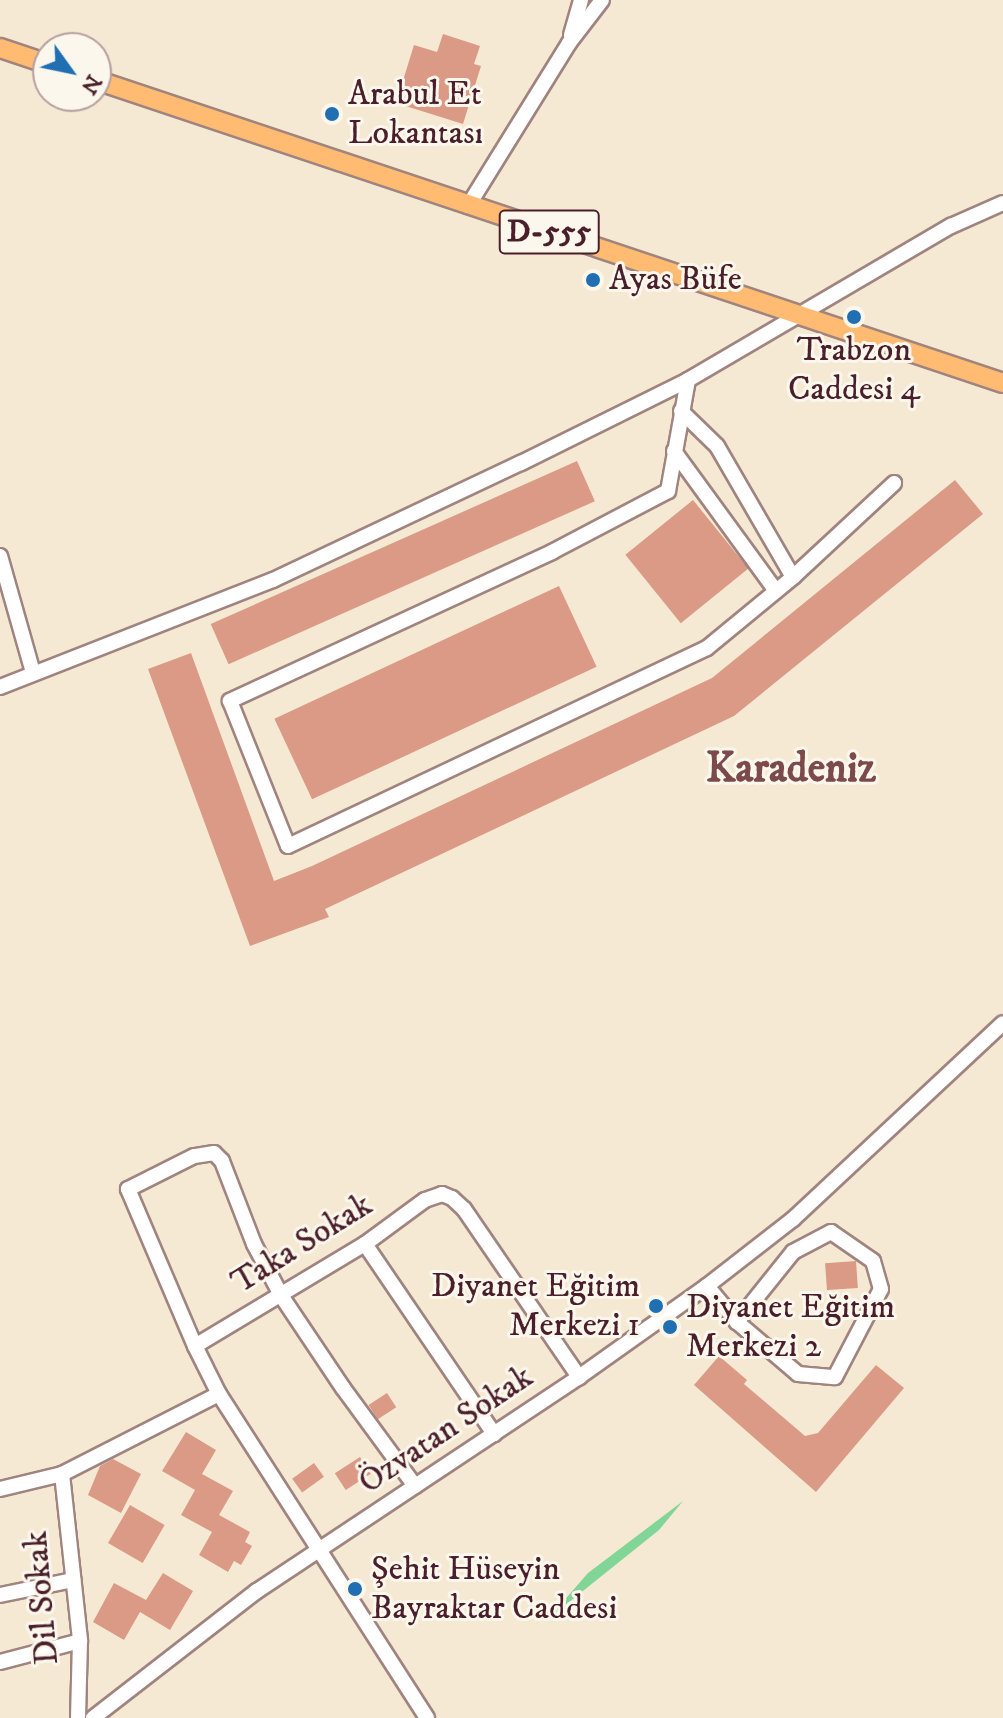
<!DOCTYPE html>
<meta charset="utf-8">
<style>
body{margin:0}
#map{position:relative;width:1003px;height:1718px;overflow:hidden;background:#f6e9d3;font-family:"IM FELL DW Pica",serif}
div>[style]{position:absolute}
.green>*{inset:0;background:#80d597}
.building>*{inset:0;background:#da9a86;transform-origin:0 0}
.roads{filter:drop-shadow(2px 0 #a0847f) drop-shadow(-2px 0 #a0847f) drop-shadow(0 2px #a0847f) drop-shadow(0 -2px #a0847f)}
.minor>*{height:14px;margin:-7px;padding:0 7px;transform-origin:7px;border-radius:7px;background:#fff}
.major>*{height:18px;margin:-9px;padding:0 9px;transform-origin:9px;border-radius:9px;background:#ffbb71}
.dots>*{width:22px;height:22px;translate:-50% -50%;box-sizing:border-box;border:4px solid #fbf7ec;border-radius:50%}
span{translate:-50% -50%;white-space:nowrap;text-align:center;line-height:1.15;-webkit-text-stroke:6px #fbf7ec;paint-order:stroke}
.shield-label span{padding:2px 6px;background:#fbf7ec;border:2px solid;border-radius:6px;-webkit-text-stroke-width:0}
.shield-label{font-size:32px;color:#4a1f2b;font-weight:700}
.poi-label{font-size:34px;color:#4a1f2b}
.left{translate:0 -50%;text-align:left}
.right{translate:-100% -50%;text-align:right}
.street-label{font-size:34px;color:#4a1f2b}
.district-label{font-size:42px;color:#7c4a4b;font-weight:700}
.north{position:absolute;left:32px;top:32px;width:80px;height:80px;box-sizing:border-box;background:#fbf7ec;border:2px solid #b4a19f;border-radius:50%;rotate:123deg;font-size:22px;font-weight:700;line-height:32px;text-align:center;color:#4a1f2b}
.north::after{content:'';display:block;margin:auto;width:28px;height:36px;background:#1f6fb2;clip-path:polygon(50% 0,100% 100%,50% 72%,0 100%)}
</style>
<div id="map">
<div class="green">
<i style="clip-path:polygon(683px 1501px,659px 1530px,548px 1619px,588px 1573px)"></i>
</div>
<div class="building">
<i style="clip-path:polygon(443px 34px,480px 46px,474px 64px,481px 66px,463px 124px,396px 103px,414px 45px,437px 52px)"></i>
<i style="left:577px;top:461px;width:44px;height:401px;rotate:66deg"></i>
<i style="clip-path:polygon(955px 480px,983px 514px,734px 716px,325px 909px,329px 917px,250px 946px,148px 669px,191px 653px,274px 881px,312px 866px,712px 678px)"></i>
<i style="left:693px;top:500px;width:88px;height:87px;rotate:51deg"></i>
<i style="left:559px;top:586px;width:89px;height:314px;rotate:65deg"></i>
<i style="left:856px;top:1261px;width:27px;height:31px;rotate:86deg"></i>
<i style="clip-path:polygon(719px 1356px,747px 1380px,744px 1384px,805px 1436px,818px 1433px,876px 1365px,904px 1388px,816px 1492px,694px 1385px)"></i>
<i style="left:387px;top:1393px;width:17px;height:22px;rotate:57deg"></i>
<i style="clip-path:polygon(186px 1432px,216px 1450px,202px 1474px,233px 1491px,219px 1515px,250px 1532px,245px 1542px,252px 1546px,241px 1565px,234px 1561px,228px 1572px,199px 1555px,212px 1532px,181px 1515px,195px 1490px,162px 1471px)"></i>
<i style="left:360px;top:1457px;width:20px;height:30px;rotate:57deg"></i>
<i style="clip-path:polygon(113px 1459px,141px 1474px,121px 1513px,88px 1495px,100px 1466px)"></i>
<i style="left:314px;top:1463px;width:17px;height:27px;rotate:54deg"></i>
<i style="left:130px;top:1505px;width:40px;height:44px;rotate:30deg"></i>
<i style="clip-path:polygon(163px 1573px,193px 1591px,170px 1630px,140px 1612px,124px 1640px,93px 1622px,114px 1583px,146px 1600px)"></i>
</div>
<div class="roads">
<div class="minor">
<i style="left:571px;top:35px;width:36px;rotate:-74deg"></i>
<i style="left:468px;top:206px;width:192px;rotate:-58.2deg"></i>
<i style="left:569px;top:43px;width:54px;rotate:-52.5deg"></i>
<i style="left:688px;top:380px;width:113px;rotate:100.2deg"></i>
<i style="left:668px;top:491px;width:131px;rotate:152.3deg"></i>
<i style="left:552px;top:552px;width:355px;rotate:155.2deg"></i>
<i style="left:230px;top:701px;width:156px;rotate:68.2deg"></i>
<i style="left:288px;top:846px;width:463px;rotate:-25.3deg"></i>
<i style="left:707px;top:648px;width:112px;rotate:-39.5deg"></i>
<i style="left:793px;top:577px;width:138px;rotate:-42.9deg"></i>
<i style="left:681px;top:411px;width:50px;rotate:44.2deg"></i>
<i style="left:717px;top:446px;width:151px;rotate:59.9deg"></i>
<i style="left:674px;top:451px;width:173px;rotate:53.9deg"></i>
<i style="left:0;top:556px;width:122px;rotate:74.2deg"></i>
<i style="left:0;top:687px;width:293px;rotate:-21.4deg"></i>
<i style="left:273px;top:580px;width:274px;rotate:-25.3deg"></i>
<i style="left:521px;top:463px;width:186px;rotate:-26.4deg"></i>
<i style="left:688px;top:380px;width:305px;rotate:-30.4deg"></i>
<i style="left:951px;top:226px;width:57px;rotate:-23.9deg"></i>
<i style="left:365px;top:1244px;width:230px;rotate:55.8deg"></i>
<i style="left:707px;top:1286px;width:47px;rotate:50.2deg"></i>
<i style="left:737px;top:1322px;width:80px;rotate:40.4deg"></i>
<i style="left:798px;top:1374px;width:37px;rotate:5deg"></i>
<i style="left:835px;top:1377px;width:99px;rotate:-62.4deg"></i>
<i style="left:881px;top:1289px;width:29px;rotate:-106deg"></i>
<i style="left:873px;top:1261px;width:51px;rotate:-145.4deg"></i>
<i style="left:831px;top:1232px;width:43px;rotate:152.2deg"></i>
<i style="left:793px;top:1252px;width:90px;rotate:128.7deg"></i>
<i style="left:195px;top:1346px;width:198px;rotate:-31deg"></i>
<i style="left:365px;top:1244px;width:74px;rotate:-36.3deg"></i>
<i style="left:425px;top:1200px;width:18px;rotate:-19deg"></i>
<i style="left:442px;top:1194px;width:11px;rotate:22deg"></i>
<i style="left:452px;top:1198px;width:16px;rotate:43deg"></i>
<i style="left:464px;top:1209px;width:204px;rotate:55.6deg"></i>
<i style="left:62px;top:1474px;width:168px;rotate:83.8deg"></i>
<i style="left:80px;top:1641px;width:77px;rotate:91.5deg"></i>
<i style="left:415px;top:1486px;width:122px;rotate:-126.3deg"></i>
<i style="left:343px;top:1388px;width:110px;rotate:-123.8deg"></i>
<i style="left:282px;top:1297px;width:60px;rotate:-117.8deg"></i>
<i style="left:254px;top:1244px;width:89px;rotate:-111.1deg"></i>
<i style="left:222px;top:1161px;width:11px;rotate:-135deg"></i>
<i style="left:214px;top:1153px;width:20px;rotate:171deg"></i>
<i style="left:194px;top:1156px;width:74px;rotate:153.4deg"></i>
<i style="left:128px;top:1189px;width:171px;rotate:66.9deg"></i>
<i style="left:195px;top:1346px;width:54px;rotate:63.4deg"></i>
<i style="left:219px;top:1394px;width:385px;rotate:57.3deg"></i>
<i style="left:0;top:1489px;width:64px;rotate:-13.6deg"></i>
<i style="left:62px;top:1474px;width:176px;rotate:-27deg"></i>
<i style="left:0;top:1595px;width:75px;rotate:-11.6deg"></i>
<i style="left:0;top:1662px;width:83px;rotate:-14.7deg"></i>
<i style="left:93px;top:1718px;width:207px;rotate:-37.8deg"></i>
<i style="left:257px;top:1591px;width:387px;rotate:-33.6deg"></i>
<i style="left:579px;top:1377px;width:157px;rotate:-35.4deg"></i>
<i style="left:707px;top:1286px;width:109px;rotate:-37.9deg"></i>
<i style="left:793px;top:1219px;width:287px;rotate:-43deg"></i>
</div>
<div class="major">
<i style="left:0;top:48px;width:51px;rotate:18.4deg"></i>
<i style="left:96px;top:80px;width:956px;rotate:18.47deg"></i>
</div>
</div>
<div class="dots">
<i style="left:332px;top:114px;background:#1f6fb2"></i>
<i style="left:593px;top:280px;background:#1f6fb2"></i>
<i style="left:854px;top:317px;background:#1f6fb2"></i>
<i style="left:656px;top:1306px;background:#1f6fb2"></i>
<i style="left:670px;top:1327px;background:#1f6fb2"></i>
<i style="left:355px;top:1589px;background:#1f6fb2"></i>
</div>
<div class="shield-label">
<span style="left:549px;top:232px">D-555</span>
</div>
<div class="poi-label">
<span class="left" style="left:348px;top:114px">Arabul Et<br>Lokantası</span>
<span class="left" style="left:609px;top:280px">Ayas Büfe</span>
<span style="left:854px;top:370px">Trabzon<br>Caddesi 4</span>
<span class="right" style="left:640px;top:1306px">Diyanet Eğitim<br>Merkezi 1</span>
<span class="left" style="left:686px;top:1327px">Diyanet Eğitim<br>Merkezi 2</span>
<span class="left" style="left:371px;top:1589px">Şehit Hüseyin<br>Bayraktar Caddesi</span>
</div>
<div class="street-label">
<span style="left:302px;top:1244px;rotate:-32deg">Taka Sokak</span>
<span style="left:446px;top:1430px;rotate:-34deg">Özvatan Sokak</span>
<span style="left:42px;top:1598px;rotate:-95deg">Dil Sokak</span>
</div>
<div class="district-label">
<span style="left:791px;top:769px">Karadeniz</span>
</div>
<div class="north">N</div>
</div>
